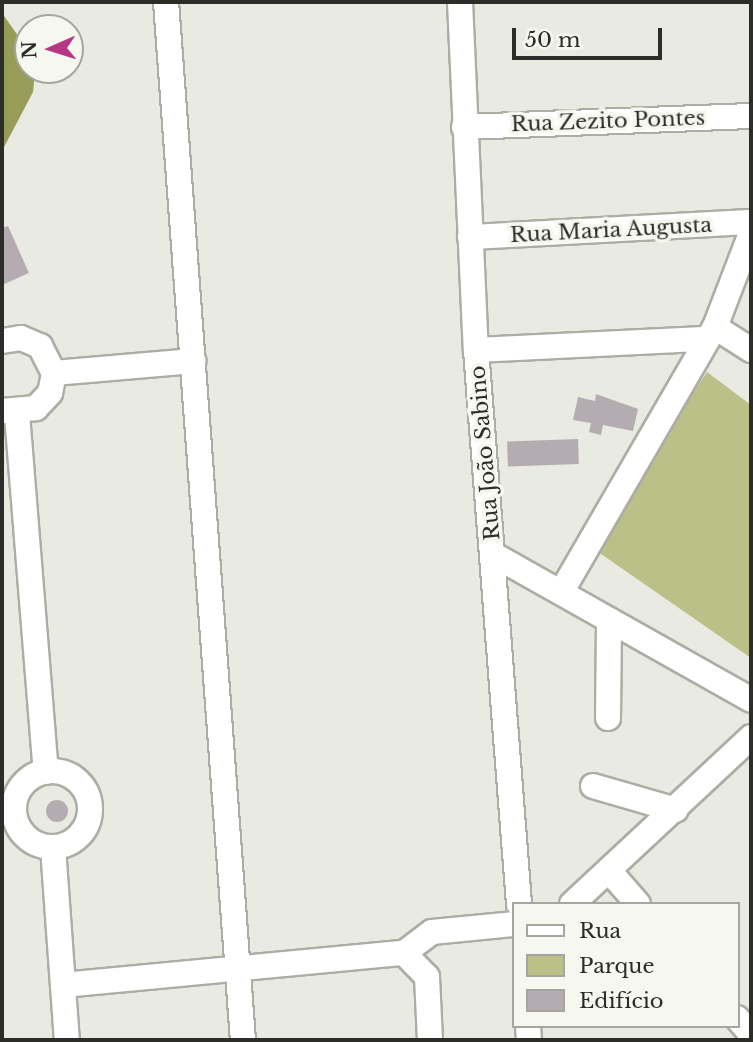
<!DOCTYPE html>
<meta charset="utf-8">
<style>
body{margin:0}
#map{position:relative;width:753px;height:1042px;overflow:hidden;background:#e9eae1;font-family:"Libre Baskerville",serif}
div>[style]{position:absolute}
.green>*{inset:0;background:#bbc089}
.water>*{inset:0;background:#989c59}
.building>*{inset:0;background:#b4acb0;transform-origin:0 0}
.round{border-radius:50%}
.roads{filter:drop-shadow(2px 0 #acada4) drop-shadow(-2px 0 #acada4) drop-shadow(0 2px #acada4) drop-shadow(0 -2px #acada4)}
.minor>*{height:24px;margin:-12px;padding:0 12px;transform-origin:12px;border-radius:12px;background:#fff}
.minor>.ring{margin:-12px;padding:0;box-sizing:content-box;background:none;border:24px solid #fff;border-radius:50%}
span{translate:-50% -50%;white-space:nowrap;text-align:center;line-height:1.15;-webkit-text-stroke:7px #f6f7ee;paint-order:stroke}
.street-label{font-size:21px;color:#2c2c29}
.frame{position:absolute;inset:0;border:4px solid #2c2c29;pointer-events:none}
.legend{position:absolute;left:512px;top:902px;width:228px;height:126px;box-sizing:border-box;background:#f6f7ee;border:2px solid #a5a69f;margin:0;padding:9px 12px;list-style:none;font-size:21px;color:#2c2c29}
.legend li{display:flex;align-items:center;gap:14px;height:35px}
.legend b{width:35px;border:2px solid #a5a69f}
.north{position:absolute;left:14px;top:14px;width:70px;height:70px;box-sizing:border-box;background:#f6f7ee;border:2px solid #a5a69f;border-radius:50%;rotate:267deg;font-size:19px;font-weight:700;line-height:28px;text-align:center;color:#2c2c29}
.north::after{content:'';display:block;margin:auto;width:24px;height:32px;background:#b43684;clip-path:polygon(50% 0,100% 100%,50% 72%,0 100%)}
.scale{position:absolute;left:512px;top:28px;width:150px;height:32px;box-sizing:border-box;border:4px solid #2c2c29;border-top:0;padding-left:9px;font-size:21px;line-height:24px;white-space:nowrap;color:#2c2c29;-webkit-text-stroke:5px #f6f7ee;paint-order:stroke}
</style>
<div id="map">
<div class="green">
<i style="clip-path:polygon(707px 372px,751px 405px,751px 658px,591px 547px)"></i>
</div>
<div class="water">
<i style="clip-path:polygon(2px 13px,28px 50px,28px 70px,35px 72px,33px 92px,2px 151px)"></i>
</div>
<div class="building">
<i style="clip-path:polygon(8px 226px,29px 273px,2px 285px,2px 228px)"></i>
<i style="clip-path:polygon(596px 394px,638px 409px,633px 431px,603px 425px,601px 435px,589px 432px,591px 423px,573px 420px,578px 397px,595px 401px)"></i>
<i style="left:578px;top:439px;width:25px;height:71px;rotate:88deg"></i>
<i class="round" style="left:46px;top:800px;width:22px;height:22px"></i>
</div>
<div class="roads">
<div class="minor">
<i style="left:166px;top:2px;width:1041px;rotate:85.76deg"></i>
<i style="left:460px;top:2px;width:348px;rotate:87.4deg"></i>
<i style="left:476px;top:350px;width:556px;rotate:85.56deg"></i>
<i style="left:464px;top:127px;width:287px;rotate:-2.2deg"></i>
<i style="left:470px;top:237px;width:281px;rotate:-3.1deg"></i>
<i style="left:715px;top:327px;width:43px;rotate:32.6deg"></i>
<i style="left:2px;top:341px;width:19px;rotate:-9deg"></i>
<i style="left:21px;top:338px;width:21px;rotate:23deg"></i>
<i style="left:40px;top:346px;width:30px;rotate:63deg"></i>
<i style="left:54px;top:373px;width:20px;rotate:101deg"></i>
<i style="left:50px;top:393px;width:21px;rotate:133deg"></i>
<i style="left:36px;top:408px;width:34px;rotate:175deg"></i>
<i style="left:476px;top:350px;width:228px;rotate:-2.8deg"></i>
<i style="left:54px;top:373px;width:140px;rotate:-4.9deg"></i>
<i style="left:17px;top:414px;width:359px;rotate:85.4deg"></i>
<i style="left:494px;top:555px;width:295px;rotate:29.4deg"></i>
<i style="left:563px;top:589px;width:303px;rotate:-59.9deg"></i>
<i style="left:715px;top:327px;width:101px;rotate:-69deg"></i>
<i style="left:608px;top:718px;width:98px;rotate:-89.4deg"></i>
<i class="ring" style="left:14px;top:771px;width:52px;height:52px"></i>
<i style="left:593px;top:786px;width:86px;rotate:16.1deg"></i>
<i style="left:53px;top:847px;width:194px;rotate:85.9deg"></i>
<i style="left:611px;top:873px;width:41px;rotate:48.9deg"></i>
<i style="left:572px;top:904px;width:245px;rotate:-43deg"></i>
<i style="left:404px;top:953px;width:35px;rotate:-37deg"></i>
<i style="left:432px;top:932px;width:81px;rotate:-5.6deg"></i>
<i style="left:63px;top:985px;width:342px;rotate:-5.4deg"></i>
<i style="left:404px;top:953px;width:33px;rotate:46deg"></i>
<i style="left:427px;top:977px;width:63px;rotate:87.3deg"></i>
<i style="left:737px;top:1018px;width:21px;rotate:49deg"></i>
<i style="left:528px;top:1026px;width:14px;rotate:86deg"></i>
</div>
</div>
<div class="street-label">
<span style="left:608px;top:121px;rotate:-2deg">Rua Zezito Pontes</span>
<span style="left:611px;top:230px;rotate:-3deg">Rua Maria Augusta</span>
<span style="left:485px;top:453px;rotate:-95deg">Rua João Sabino</span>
</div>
<div class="frame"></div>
<ul class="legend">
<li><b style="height:9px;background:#fff"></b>Rua</li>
<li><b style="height:19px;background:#bbc089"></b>Parque</li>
<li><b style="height:19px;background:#b4acb0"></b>Edifício</li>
</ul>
<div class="north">N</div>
<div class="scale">50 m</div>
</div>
